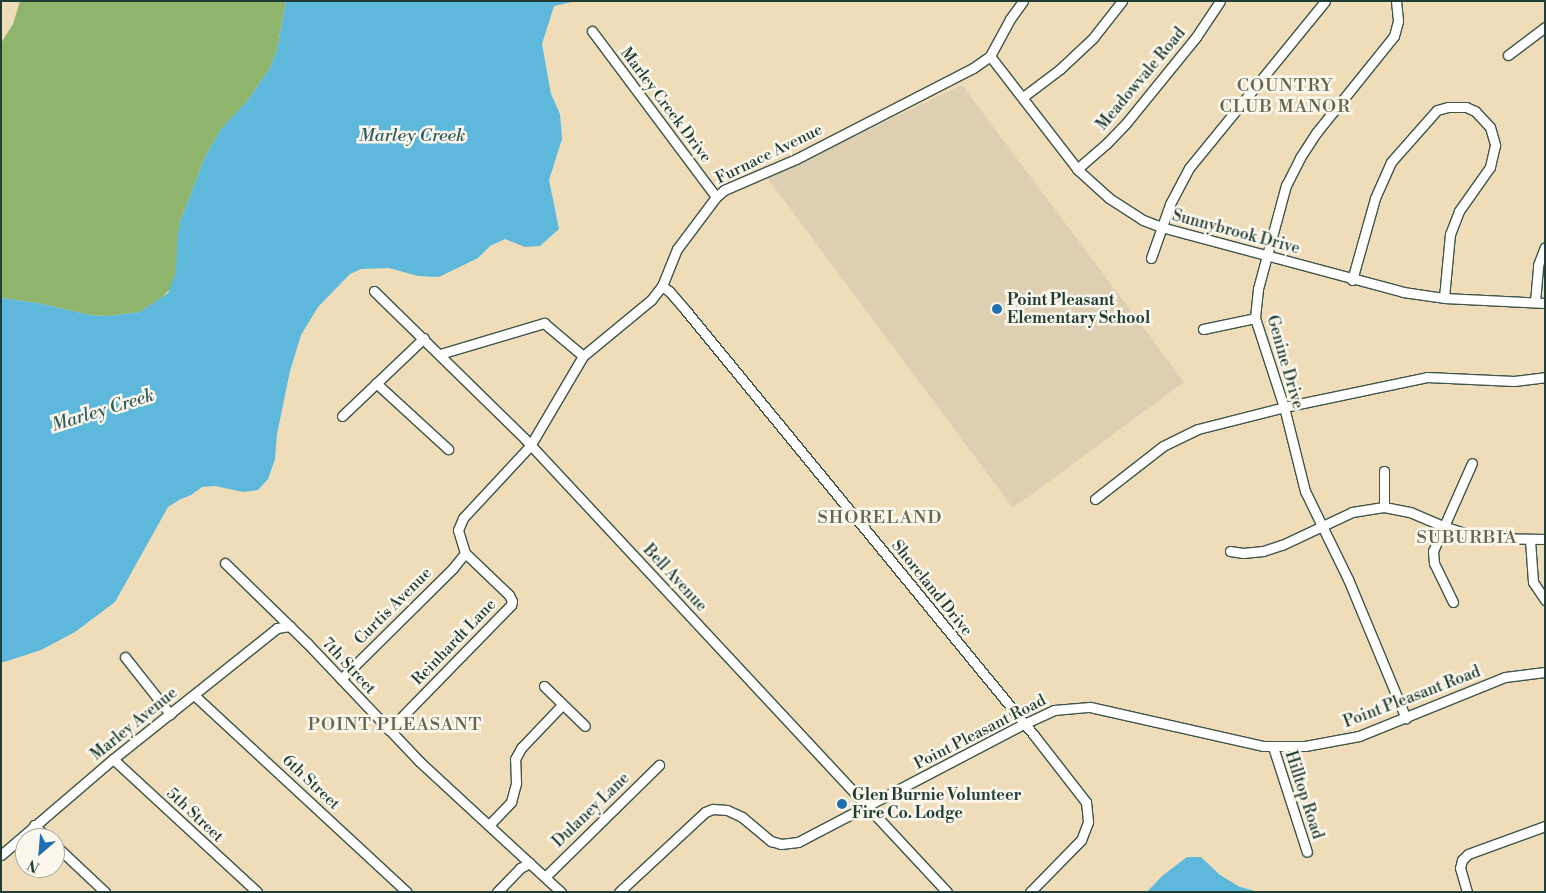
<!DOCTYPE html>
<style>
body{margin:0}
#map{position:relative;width:1546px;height:893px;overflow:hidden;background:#efddba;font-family:"Libre Bodoni",serif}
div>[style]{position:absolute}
.built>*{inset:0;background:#decfb2}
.forest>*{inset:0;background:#8eb56b}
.water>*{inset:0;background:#5db8db}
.roads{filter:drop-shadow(1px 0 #3e5548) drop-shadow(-1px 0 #3e5548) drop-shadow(0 1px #3e5548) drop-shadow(0 -1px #3e5548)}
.minor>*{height:9px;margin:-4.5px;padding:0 4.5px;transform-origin:4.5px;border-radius:4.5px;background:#fff}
.dots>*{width:14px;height:14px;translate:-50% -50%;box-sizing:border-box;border:2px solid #fbf7ec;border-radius:50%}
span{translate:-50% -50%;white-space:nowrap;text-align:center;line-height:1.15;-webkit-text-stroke:5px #fbf7ec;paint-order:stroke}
.street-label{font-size:16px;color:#1f3d34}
.poi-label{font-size:16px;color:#1f3d34;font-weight:700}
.left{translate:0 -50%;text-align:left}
.neighbourhood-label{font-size:18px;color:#626550;letter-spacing:1px}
.water-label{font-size:18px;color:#2e5c5e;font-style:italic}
.frame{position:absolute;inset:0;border:2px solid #1f3d34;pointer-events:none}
.north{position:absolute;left:15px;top:828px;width:50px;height:50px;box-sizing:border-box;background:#fbf7ec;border:1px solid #a3ada2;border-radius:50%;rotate:207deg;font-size:14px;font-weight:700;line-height:20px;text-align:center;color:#1f3d34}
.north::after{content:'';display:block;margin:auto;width:18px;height:22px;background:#1f6fb2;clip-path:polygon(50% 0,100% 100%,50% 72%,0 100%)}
</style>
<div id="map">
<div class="built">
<i style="clip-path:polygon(962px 85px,1184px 382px,1013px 508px,766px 176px,811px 157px)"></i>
</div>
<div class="forest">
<i style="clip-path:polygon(20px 1px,286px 1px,277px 50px,270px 68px,248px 100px,221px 129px,205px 157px,180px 222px,176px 272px,172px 287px,161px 298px,140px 312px,107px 316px,90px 315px,38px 303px,1px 298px,1px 43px,13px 24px)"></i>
</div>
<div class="water">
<i style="clip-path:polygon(286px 1px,577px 1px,554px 6px,542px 44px,551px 94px,560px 114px,562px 139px,549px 180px,559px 229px,540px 246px,525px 247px,505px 239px,490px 246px,478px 258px,439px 277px,418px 276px,389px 268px,361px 269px,350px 274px,318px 307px,301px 335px,290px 371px,277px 434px,275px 459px,268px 479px,258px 490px,243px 492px,215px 486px,202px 487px,191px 495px,179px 500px,168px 507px,115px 602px,75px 632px,41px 650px,1px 663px,1px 298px,38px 303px,90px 315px,107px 316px,140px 312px,168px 293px,176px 272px,177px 240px,180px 222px,205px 157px,221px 129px,248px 100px,270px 68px,277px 50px)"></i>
<i style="clip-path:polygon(1187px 857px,1201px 857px,1220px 875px,1240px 887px,1259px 892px,1147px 892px,1162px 876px)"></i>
</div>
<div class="roads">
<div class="minor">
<i style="left:1396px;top:1px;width:20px;rotate:84deg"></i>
<i style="left:1398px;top:21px;width:16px;rotate:105deg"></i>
<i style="left:1394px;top:36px;width:124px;rotate:128.8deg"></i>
<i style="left:1316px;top:133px;width:30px;rotate:123deg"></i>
<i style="left:1300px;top:158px;width:30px;rotate:117deg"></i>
<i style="left:1286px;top:185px;width:108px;rotate:105.1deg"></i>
<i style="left:1258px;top:289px;width:29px;rotate:96deg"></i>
<i style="left:1255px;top:318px;width:94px;rotate:72deg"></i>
<i style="left:1284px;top:407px;width:87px;rotate:76deg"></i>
<i style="left:1305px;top:491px;width:98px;rotate:64deg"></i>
<i style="left:1348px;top:579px;width:151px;rotate:67.4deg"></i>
<i style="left:592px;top:31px;width:207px;rotate:53.2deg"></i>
<i style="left:1508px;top:55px;width:46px;rotate:-37.1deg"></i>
<i style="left:990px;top:56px;width:144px;rotate:52.3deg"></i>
<i style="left:1078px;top:170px;width:42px;rotate:42.1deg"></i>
<i style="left:1109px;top:198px;width:40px;rotate:32.9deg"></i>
<i style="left:1143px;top:220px;width:19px;rotate:21deg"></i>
<i style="left:1161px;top:227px;width:251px;rotate:15deg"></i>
<i style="left:1403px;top:292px;width:41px;rotate:8.3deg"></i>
<i style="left:1444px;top:298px;width:101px;rotate:2.8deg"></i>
<i style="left:1023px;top:97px;width:46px;rotate:-37.1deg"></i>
<i style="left:1060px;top:69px;width:45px;rotate:-43.2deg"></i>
<i style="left:1093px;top:38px;width:47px;rotate:-51.9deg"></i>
<i style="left:1077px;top:169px;width:38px;rotate:-41deg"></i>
<i style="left:1106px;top:144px;width:30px;rotate:-46deg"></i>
<i style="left:1127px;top:122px;width:109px;rotate:-50.9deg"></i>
<i style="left:1196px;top:37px;width:43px;rotate:-56.3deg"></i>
<i style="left:1151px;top:258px;width:57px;rotate:-70.6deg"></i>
<i style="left:1170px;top:204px;width:41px;rotate:-62.2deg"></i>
<i style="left:1189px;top:168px;width:215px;rotate:-50.8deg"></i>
<i style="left:1352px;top:280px;width:85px;rotate:-74.3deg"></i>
<i style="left:1375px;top:198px;width:39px;rotate:-66deg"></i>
<i style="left:1391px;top:162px;width:69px;rotate:-48.5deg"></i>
<i style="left:1437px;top:110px;width:11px;rotate:-15deg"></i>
<i style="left:1448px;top:107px;width:18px"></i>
<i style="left:1466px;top:107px;width:10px;rotate:24deg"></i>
<i style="left:1475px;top:111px;width:22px;rotate:47deg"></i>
<i style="left:1490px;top:127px;width:19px;rotate:74deg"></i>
<i style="left:1495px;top:145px;width:23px;rotate:103deg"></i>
<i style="left:1490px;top:167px;width:54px;rotate:125.2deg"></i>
<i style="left:1459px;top:211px;width:25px;rotate:111deg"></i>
<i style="left:1450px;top:234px;width:64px;rotate:95.4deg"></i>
<i style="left:662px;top:286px;width:9px;rotate:36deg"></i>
<i style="left:669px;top:291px;width:28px;rotate:49deg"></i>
<i style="left:687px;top:312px;width:546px;rotate:50.65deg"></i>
<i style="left:1033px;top:734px;width:86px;rotate:52.1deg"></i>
<i style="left:1086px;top:802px;width:20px;rotate:84deg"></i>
<i style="left:1088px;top:822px;width:19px;rotate:111deg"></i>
<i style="left:1081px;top:840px;width:73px;rotate:134.4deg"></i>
<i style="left:374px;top:291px;width:211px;rotate:44.4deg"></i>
<i style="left:525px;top:439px;width:619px;rotate:47.03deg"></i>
<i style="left:1535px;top:302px;width:37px;rotate:-85deg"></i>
<i style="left:1538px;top:265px;width:19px;rotate:-69deg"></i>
<i style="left:1203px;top:329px;width:53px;rotate:-11.9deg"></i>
<i style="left:440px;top:354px;width:109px;rotate:-16.6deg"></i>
<i style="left:544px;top:323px;width:51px;rotate:40.2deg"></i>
<i style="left:376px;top:383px;width:98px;rotate:42.5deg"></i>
<i style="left:342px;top:416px;width:113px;rotate:-43.6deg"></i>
<i style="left:1095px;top:499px;width:86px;rotate:-37.9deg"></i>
<i style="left:1163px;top:446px;width:39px;rotate:-26deg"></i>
<i style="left:1198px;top:429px;width:89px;rotate:-14.3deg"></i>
<i style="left:1284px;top:407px;width:146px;rotate:-11.8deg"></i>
<i style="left:1427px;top:377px;width:87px;rotate:2.6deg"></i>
<i style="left:1514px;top:381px;width:31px;rotate:-7deg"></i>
<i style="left:1384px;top:507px;width:36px;rotate:-90deg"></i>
<i style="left:1530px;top:540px;width:42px;rotate:85.9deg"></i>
<i style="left:1533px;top:582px;width:22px;rotate:56deg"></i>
<i style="left:1230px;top:551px;width:13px;rotate:9deg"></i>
<i style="left:1243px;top:553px;width:20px;rotate:-6deg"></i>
<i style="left:1263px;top:551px;width:20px;rotate:-18deg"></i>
<i style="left:1282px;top:545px;width:77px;rotate:-25.2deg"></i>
<i style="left:1352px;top:512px;width:32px;rotate:-9deg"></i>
<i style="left:1384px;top:507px;width:26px;rotate:11deg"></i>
<i style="left:1410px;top:512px;width:36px;rotate:23deg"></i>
<i style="left:1443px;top:526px;width:39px;rotate:18deg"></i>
<i style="left:1480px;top:538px;width:65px;rotate:0.9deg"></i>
<i style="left:465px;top:553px;width:24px;rotate:-107deg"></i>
<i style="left:458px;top:530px;width:13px;rotate:-67deg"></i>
<i style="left:463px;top:518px;width:98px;rotate:-47.1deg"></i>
<i style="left:530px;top:446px;width:104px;rotate:-59.5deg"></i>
<i style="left:583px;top:356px;width:88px;rotate:-39.5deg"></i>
<i style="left:651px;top:300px;width:18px;rotate:-52deg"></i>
<i style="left:662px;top:286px;width:40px;rotate:-68deg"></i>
<i style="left:677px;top:249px;width:65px;rotate:-53.1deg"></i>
<i style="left:716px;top:197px;width:11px;rotate:-41deg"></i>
<i style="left:724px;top:190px;width:78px;rotate:-23.3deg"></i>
<i style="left:796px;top:159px;width:199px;rotate:-27.2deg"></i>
<i style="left:973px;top:68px;width:21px;rotate:-35deg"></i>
<i style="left:990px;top:56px;width:42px;rotate:-61.6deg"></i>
<i style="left:1010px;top:19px;width:22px;rotate:-54deg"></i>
<i style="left:225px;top:563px;width:115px;rotate:44.3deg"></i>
<i style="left:307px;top:643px;width:164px;rotate:46.5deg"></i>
<i style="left:420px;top:762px;width:192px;rotate:42.7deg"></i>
<i style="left:1453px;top:602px;width:43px;rotate:-116deg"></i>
<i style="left:1434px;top:563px;width:12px;rotate:-95deg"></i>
<i style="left:1433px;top:551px;width:96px;rotate:-66.1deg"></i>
<i style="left:125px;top:657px;width:73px;rotate:51.7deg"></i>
<i style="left:341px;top:679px;width:158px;rotate:-44.7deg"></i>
<i style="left:453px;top:568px;width:19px;rotate:-51deg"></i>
<i style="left:544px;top:686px;width:57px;rotate:44.3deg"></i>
<i style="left:194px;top:695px;width:290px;rotate:42.8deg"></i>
<i style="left:389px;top:730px;width:175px;rotate:-45.7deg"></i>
<i style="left:511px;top:605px;width:4px;rotate:-76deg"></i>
<i style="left:512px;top:601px;width:7px;rotate:-117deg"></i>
<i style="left:509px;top:595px;width:61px;rotate:-136.3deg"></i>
<i style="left:1273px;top:747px;width:110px;rotate:72.1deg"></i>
<i style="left:113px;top:759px;width:196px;rotate:42.7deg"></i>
<i style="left:34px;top:825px;width:18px;rotate:45deg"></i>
<i style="left:489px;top:825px;width:32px;rotate:-46deg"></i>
<i style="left:511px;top:802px;width:20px;rotate:-75deg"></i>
<i style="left:516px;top:783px;width:24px;rotate:-92deg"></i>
<i style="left:515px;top:759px;width:13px;rotate:-61deg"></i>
<i style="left:521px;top:748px;width:59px;rotate:-46.4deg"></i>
<i style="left:55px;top:845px;width:69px;rotate:43.2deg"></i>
<i style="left:1px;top:855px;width:148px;rotate:-40.6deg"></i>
<i style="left:113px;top:759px;width:210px;rotate:-38.6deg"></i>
<i style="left:277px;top:628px;width:13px;rotate:-9deg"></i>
<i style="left:545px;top:877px;width:160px;rotate:-44.5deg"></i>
<i style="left:497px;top:892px;width:33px;rotate:-46deg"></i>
<i style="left:520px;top:868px;width:11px;rotate:-27deg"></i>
<i style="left:619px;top:892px;width:117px;rotate:-42.9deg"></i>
<i style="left:705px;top:812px;width:9px;rotate:-21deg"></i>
<i style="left:713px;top:809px;width:14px;rotate:4deg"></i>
<i style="left:727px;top:810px;width:17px;rotate:25deg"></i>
<i style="left:742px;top:817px;width:38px;rotate:40deg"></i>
<i style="left:771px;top:841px;width:10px;rotate:17deg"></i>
<i style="left:781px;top:844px;width:17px;rotate:-7deg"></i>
<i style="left:798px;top:842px;width:255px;rotate:-27.6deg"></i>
<i style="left:1024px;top:724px;width:33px;rotate:-25deg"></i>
<i style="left:1054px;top:710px;width:36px;rotate:-5deg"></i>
<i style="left:1090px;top:707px;width:177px;rotate:12.7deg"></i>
<i style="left:1263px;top:746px;width:42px"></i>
<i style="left:1305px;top:746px;width:55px;rotate:-10.5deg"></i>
<i style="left:1359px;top:736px;width:157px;rotate:-22deg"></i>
<i style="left:1505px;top:677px;width:40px;rotate:-7.1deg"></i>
<i style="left:1467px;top:892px;width:25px;rotate:-106deg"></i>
<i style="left:1460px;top:868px;width:8px;rotate:-76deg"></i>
<i style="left:1462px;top:860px;width:8px;rotate:-45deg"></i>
<i style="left:1468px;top:854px;width:82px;rotate:-20deg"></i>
</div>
</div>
<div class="dots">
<i style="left:997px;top:309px;background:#1f6fb2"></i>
<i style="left:842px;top:804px;background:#1f6fb2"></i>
</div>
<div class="street-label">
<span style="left:1141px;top:79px;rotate:-50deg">Meadowvale Road</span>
<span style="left:666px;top:105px;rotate:53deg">Marley Creek Drive</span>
<span style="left:769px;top:154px;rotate:-26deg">Furnace Avenue</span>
<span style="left:1236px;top:232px;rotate:15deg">Sunnybrook Drive</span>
<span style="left:1285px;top:362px;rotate:74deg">Genine Drive</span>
<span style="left:675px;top:578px;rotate:47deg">Bell Avenue</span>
<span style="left:932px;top:588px;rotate:51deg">Shoreland Drive</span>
<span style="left:393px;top:606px;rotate:-45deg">Curtis Avenue</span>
<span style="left:454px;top:642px;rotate:-46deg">Reinhardt Lane</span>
<span style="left:349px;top:666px;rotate:47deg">7th Street</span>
<span style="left:1412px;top:697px;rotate:-21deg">Point Pleasant Road</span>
<span style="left:134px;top:724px;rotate:-39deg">Marley Avenue</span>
<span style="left:980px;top:732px;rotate:-27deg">Point Pleasant Road</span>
<span style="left:311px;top:782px;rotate:43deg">6th Street</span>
<span style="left:1304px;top:795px;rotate:72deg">Hilltop Road</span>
<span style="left:591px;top:810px;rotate:-44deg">Dulaney Lane</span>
<span style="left:195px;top:815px;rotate:43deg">5th Street</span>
</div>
<div class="poi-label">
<span class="left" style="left:1007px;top:309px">Point Pleasant<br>Elementary School</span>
<span class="left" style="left:852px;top:804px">Glen Burnie Volunteer<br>Fire Co. Lodge</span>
</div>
<div class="neighbourhood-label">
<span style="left:1285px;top:97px">COUNTRY<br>CLUB MANOR</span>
<span style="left:880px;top:518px">SHORELAND</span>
<span style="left:1467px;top:538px">SUBURBIA</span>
<span style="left:395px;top:725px">POINT PLEASANT</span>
</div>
<div class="water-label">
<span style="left:412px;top:136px">Marley Creek</span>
<span style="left:103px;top:411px;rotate:-17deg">Marley Creek</span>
</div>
<div class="frame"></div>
<div class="north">N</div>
</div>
